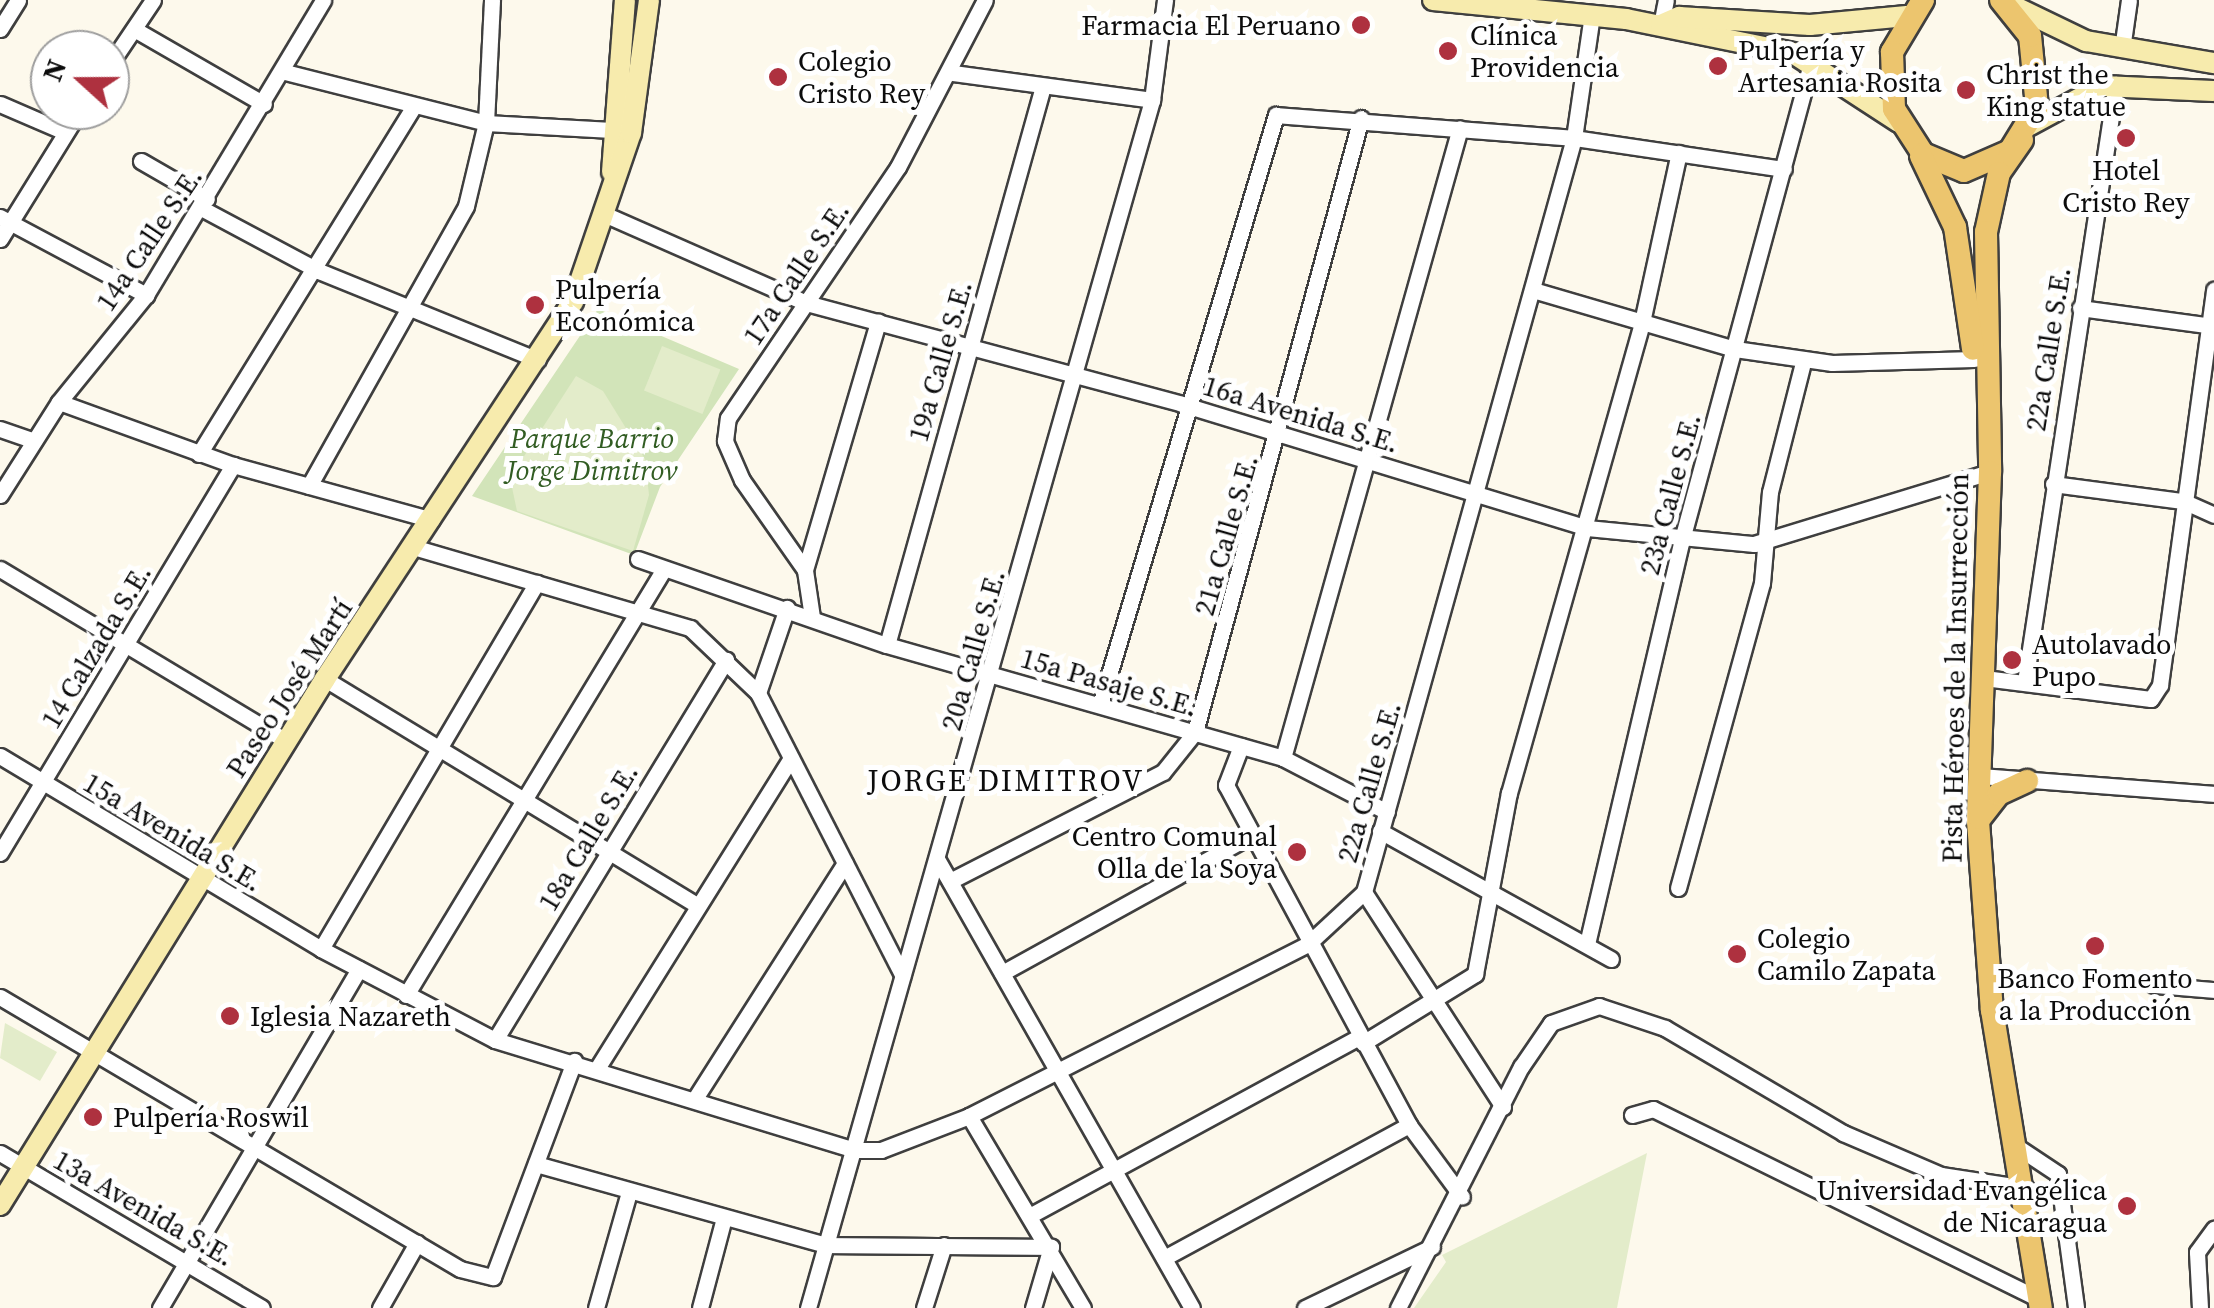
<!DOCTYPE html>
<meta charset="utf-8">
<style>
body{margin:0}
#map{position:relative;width:2214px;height:1308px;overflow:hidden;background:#fdf9ec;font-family:"Source Serif 4",serif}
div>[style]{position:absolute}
.green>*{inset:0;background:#d2e4b9}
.pitch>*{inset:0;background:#e3ecca;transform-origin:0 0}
.roads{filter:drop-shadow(2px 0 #3f3f3f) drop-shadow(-2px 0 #3f3f3f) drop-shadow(0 2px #3f3f3f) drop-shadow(0 -2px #3f3f3f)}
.minor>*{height:15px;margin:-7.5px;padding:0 7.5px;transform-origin:7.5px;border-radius:7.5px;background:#fff}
.secondary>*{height:20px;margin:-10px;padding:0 10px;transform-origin:10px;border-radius:10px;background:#f7ebad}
.primary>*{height:22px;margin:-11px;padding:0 11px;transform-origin:11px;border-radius:11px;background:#ecc56e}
.dots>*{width:28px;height:28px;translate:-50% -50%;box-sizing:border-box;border:5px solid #fff;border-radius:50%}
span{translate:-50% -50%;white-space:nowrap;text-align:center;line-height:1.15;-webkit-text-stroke:10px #fff;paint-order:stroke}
.poi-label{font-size:28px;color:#0c0c0c}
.right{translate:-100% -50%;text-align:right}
.left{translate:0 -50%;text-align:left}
.street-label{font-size:28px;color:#0c0c0c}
.park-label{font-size:28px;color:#325d23;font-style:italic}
.neighbourhood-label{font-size:30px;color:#0c0c0c;letter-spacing:2.5px}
.north{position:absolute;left:30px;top:30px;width:100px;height:100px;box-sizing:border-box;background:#fff;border:2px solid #9e9e9e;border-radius:50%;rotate:291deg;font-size:28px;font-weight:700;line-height:40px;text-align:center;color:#0c0c0c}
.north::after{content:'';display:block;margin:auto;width:35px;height:45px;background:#ae313f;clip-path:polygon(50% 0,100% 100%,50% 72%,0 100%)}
</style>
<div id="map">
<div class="green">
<i style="clip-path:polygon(598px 309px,739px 369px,660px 487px,634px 555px,472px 496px)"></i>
</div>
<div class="pitch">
<i style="left:662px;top:346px;width:63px;height:48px;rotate:22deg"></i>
<i style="clip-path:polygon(576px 376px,603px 391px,645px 459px,649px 495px,633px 551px,517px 511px,510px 478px)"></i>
<i style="clip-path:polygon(5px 1023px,57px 1052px,40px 1081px,0 1058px)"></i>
<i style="clip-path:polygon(1647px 1153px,1617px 1308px,1414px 1308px,1446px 1262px,1442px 1255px)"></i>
</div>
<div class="roads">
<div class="minor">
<i style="left:1661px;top:25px;width:25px;rotate:-79deg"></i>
<i style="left:0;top:29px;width:34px;rotate:-58deg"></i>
<i style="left:134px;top:29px;width:150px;rotate:30deg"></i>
<i style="left:2122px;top:49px;width:49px;rotate:-81.9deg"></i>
<i style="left:110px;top:64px;width:77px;rotate:-56.1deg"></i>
<i style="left:285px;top:72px;width:207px;rotate:14.2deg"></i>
<i style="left:486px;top:123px;width:126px;rotate:3.2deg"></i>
<i style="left:953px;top:73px;width:201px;rotate:7.7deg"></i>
<i style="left:0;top:104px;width:71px;rotate:23.3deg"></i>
<i style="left:141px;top:161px;width:76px;rotate:29.9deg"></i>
<i style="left:201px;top:208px;width:134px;rotate:28.1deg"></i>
<i style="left:319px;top:271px;width:236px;rotate:22.1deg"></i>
<i style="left:606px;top:215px;width:219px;rotate:23.7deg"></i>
<i style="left:806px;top:303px;width:389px;rotate:15deg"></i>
<i style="left:1182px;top:404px;width:424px;rotate:17deg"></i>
<i style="left:1587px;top:528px;width:168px;rotate:5.5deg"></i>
<i style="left:1754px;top:544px;width:247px;rotate:-17deg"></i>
<i style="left:0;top:217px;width:166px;rotate:28.1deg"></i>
<i style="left:0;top:239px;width:152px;rotate:-58.2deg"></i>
<i style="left:1533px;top:290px;width:210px;rotate:16.3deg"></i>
<i style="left:1735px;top:349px;width:98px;rotate:8.2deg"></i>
<i style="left:1832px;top:363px;width:142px;rotate:-1.6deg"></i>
<i style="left:2080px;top:308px;width:135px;rotate:7.7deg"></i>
<i style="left:59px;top:402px;width:185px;rotate:19.9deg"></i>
<i style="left:233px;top:465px;width:206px;rotate:15.4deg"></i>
<i style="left:0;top:429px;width:36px;rotate:19deg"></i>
<i style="left:199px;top:454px;width:408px;rotate:-58.3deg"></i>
<i style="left:2053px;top:484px;width:131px;rotate:7.5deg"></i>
<i style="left:2183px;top:501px;width:34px;rotate:24deg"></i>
<i style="left:309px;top:486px;width:321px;rotate:-60.7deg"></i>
<i style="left:466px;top:206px;width:85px;rotate:-76.5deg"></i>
<i style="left:486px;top:123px;width:123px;rotate:-87.2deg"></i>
<i style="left:0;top:495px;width:110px;rotate:-57.6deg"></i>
<i style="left:59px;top:402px;width:138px;rotate:-50.9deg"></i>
<i style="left:146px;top:295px;width:344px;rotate:-59deg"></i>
<i style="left:413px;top:547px;width:289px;rotate:16.3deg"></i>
<i style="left:690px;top:628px;width:94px;rotate:43.7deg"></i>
<i style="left:758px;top:693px;width:317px;rotate:62.9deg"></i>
<i style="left:638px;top:559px;width:263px;rotate:19.1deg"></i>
<i style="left:887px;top:645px;width:412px;rotate:15.9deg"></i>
<i style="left:1283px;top:758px;width:117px;rotate:27.4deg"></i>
<i style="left:0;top:569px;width:334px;rotate:31deg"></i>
<i style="left:805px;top:570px;width:110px;rotate:-125deg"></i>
<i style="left:742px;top:480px;width:43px;rotate:-113.6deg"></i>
<i style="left:725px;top:441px;width:23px;rotate:-83deg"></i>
<i style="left:728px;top:418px;width:303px;rotate:-55.9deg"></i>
<i style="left:898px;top:167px;width:188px;rotate:-62.5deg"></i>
<i style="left:812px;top:617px;width:48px;rotate:-98.5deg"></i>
<i style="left:805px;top:570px;width:259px;rotate:-73.6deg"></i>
<i style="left:887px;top:645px;width:576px;rotate:-74.4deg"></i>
<i style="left:1984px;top:678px;width:168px;rotate:7.2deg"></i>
<i style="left:2151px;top:699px;width:17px;rotate:-57deg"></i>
<i style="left:2160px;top:685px;width:399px;rotate:-82.2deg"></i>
<i style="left:325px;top:679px;width:434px;rotate:31.3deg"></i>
<i style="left:2025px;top:682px;width:605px;rotate:-81.35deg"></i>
<i style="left:758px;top:693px;width:90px;rotate:-71.2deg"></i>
<i style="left:1100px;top:705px;width:616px;rotate:-73.39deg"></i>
<i style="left:1276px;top:115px;width:299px;rotate:4.4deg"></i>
<i style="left:1574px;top:138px;width:212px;rotate:8.4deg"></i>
<i style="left:1241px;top:746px;width:42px;rotate:111deg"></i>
<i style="left:1226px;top:785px;width:386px;rotate:61.7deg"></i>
<i style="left:1409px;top:1125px;width:89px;rotate:53.6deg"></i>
<i style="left:0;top:756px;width:375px;rotate:31deg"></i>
<i style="left:321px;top:949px;width:196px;rotate:27.6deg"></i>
<i style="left:495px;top:1040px;width:375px;rotate:17deg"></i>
<i style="left:854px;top:1150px;width:27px"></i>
<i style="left:881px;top:1150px;width:94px;rotate:-21.1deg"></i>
<i style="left:969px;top:1116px;width:380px;rotate:-26.9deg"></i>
<i style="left:1308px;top:944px;width:76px;rotate:-42.9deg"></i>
<i style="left:1364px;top:892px;width:783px;rotate:-74.44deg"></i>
<i style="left:1574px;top:138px;width:124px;rotate:-81.7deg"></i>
<i style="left:1283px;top:758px;width:654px;rotate:-74.31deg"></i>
<i style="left:1981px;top:776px;width:234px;rotate:4.4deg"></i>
<i style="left:1380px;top:831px;width:264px;rotate:29deg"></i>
<i style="left:0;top:853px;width:453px;rotate:-59deg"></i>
<i style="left:937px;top:859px;width:516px;rotate:60.41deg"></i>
<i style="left:950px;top:881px;width:239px;rotate:-27.1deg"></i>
<i style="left:1163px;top:772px;width:51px;rotate:-51.3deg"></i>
<i style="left:1195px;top:732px;width:636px;rotate:-74.87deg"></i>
<i style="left:1678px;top:888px;width:316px;rotate:-74.6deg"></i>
<i style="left:1762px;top:583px;width:91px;rotate:-85deg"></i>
<i style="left:1770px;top:492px;width:137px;rotate:-75.7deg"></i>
<i style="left:1364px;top:892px;width:256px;rotate:57.1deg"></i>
<i style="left:1587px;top:944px;width:412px;rotate:-76.8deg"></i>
<i style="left:1681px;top:543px;width:500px;rotate:-74.83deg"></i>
<i style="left:321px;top:949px;width:425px;rotate:-59.5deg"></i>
<i style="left:1002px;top:973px;width:286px;rotate:-28.9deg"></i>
<i style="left:2154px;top:985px;width:60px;rotate:4.8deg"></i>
<i style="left:406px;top:995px;width:496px;rotate:-58.8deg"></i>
<i style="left:0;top:997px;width:534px;rotate:30.6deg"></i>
<i style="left:460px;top:1269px;width:34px;rotate:14deg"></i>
<i style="left:493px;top:1277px;width:231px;rotate:-69.4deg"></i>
<i style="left:495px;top:1040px;width:445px;rotate:-58.7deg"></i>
<i style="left:1363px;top:1043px;width:132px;rotate:-31.6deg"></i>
<i style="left:1475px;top:974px;width:184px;rotate:-79.4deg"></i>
<i style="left:1509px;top:793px;width:489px;rotate:-74.2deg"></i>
<i style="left:1642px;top:322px;width:173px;rotate:-77.7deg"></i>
<i style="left:598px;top:1067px;width:364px;rotate:-58deg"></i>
<i style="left:696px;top:1097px;width:277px;rotate:-57.5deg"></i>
<i style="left:1632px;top:1115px;width:22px;rotate:-16deg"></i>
<i style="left:1653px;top:1109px;width:432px;rotate:26.2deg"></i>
<i style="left:969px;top:1116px;width:223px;rotate:59.3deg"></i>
<i style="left:2019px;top:1148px;width:47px;rotate:33.7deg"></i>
<i style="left:2058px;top:1174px;width:135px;rotate:82.3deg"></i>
<i style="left:0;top:1153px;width:304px;rotate:30.6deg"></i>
<i style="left:536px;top:1164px;width:301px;rotate:15.6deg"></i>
<i style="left:826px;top:1245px;width:225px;rotate:0.5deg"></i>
<i style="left:1031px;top:1215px;width:375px;rotate:-28.5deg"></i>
<i style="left:1164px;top:1258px;width:279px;rotate:-28.5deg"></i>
<i style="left:160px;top:1308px;width:393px;rotate:-59.6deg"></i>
<i style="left:380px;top:1308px;width:75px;rotate:-60.4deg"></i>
<i style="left:596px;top:1308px;width:121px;rotate:-74.1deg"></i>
<i style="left:700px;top:1308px;width:93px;rotate:-75.1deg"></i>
<i style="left:808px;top:1308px;width:1256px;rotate:-74.1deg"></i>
<i style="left:1152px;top:100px;width:101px;rotate:-82.6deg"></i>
<i style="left:924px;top:1308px;width:66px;rotate:-72.4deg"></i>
<i style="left:1033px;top:1308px;width:64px;rotate:-73.6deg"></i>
<i style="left:1305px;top:1308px;width:141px;rotate:-25.7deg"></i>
<i style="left:1398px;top:1308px;width:271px;rotate:-63deg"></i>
<i style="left:1521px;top:1067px;width:53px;rotate:-55.7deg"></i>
<i style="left:1551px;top:1023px;width:51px;rotate:-19.5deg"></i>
<i style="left:1599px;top:1006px;width:70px;rotate:18.4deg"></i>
<i style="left:1665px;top:1028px;width:207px;rotate:30.5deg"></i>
<i style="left:1843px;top:1133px;width:107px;rotate:23.2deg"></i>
<i style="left:1941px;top:1175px;width:86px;rotate:8.7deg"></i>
<i style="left:2200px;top:1308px;width:56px;rotate:-93.1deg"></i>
<i style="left:2197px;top:1252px;width:29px;rotate:-54deg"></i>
</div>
<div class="secondary">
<i style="left:1433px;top:0;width:194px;rotate:5.6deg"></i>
<i style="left:1626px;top:19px;width:170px;rotate:11.5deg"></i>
<i style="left:1793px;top:53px;width:126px;rotate:33.1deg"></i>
<i style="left:2007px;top:3px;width:88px;rotate:25.7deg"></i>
<i style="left:2086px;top:41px;width:130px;rotate:9.8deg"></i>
<i style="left:1661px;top:25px;width:20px;rotate:-24deg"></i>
<i style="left:1679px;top:17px;width:131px;rotate:3.5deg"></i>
<i style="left:1810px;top:25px;width:97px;rotate:-5.3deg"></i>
<i style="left:2030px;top:125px;width:82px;rotate:-28.4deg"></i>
<i style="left:2102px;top:86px;width:112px;rotate:2.6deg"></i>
<i style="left:612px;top:172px;width:172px;rotate:-85.7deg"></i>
<i style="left:0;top:1205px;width:618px;rotate:-58.29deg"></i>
<i style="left:325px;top:679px;width:451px;rotate:-56.7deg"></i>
<i style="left:573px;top:302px;width:179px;rotate:-71.1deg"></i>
<i style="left:631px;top:133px;width:134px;rotate:-82.3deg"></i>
</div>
<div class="primary">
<i style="left:1923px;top:0;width:61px;rotate:120.8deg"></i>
<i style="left:1892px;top:52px;width:57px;rotate:88deg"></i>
<i style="left:1894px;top:109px;width:54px;rotate:57.2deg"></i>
<i style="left:1923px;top:154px;width:44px;rotate:22.5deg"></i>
<i style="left:1964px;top:171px;width:50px;rotate:-23.5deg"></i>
<i style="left:2010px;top:151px;width:52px;rotate:-58.5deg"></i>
<i style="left:2037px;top:107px;width:71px;rotate:-95.6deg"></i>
<i style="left:2030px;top:36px;width:46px;rotate:-128.9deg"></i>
<i style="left:2022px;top:140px;width:40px;rotate:124.9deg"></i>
<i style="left:1999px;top:173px;width:60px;rotate:102.4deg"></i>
<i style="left:1986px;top:232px;width:240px;rotate:89deg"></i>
<i style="left:1990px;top:472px;width:349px;rotate:92deg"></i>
<i style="left:1978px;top:821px;width:190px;rotate:85.8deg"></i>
<i style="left:1992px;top:1010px;width:302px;rotate:80.7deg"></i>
<i style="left:1921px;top:156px;width:79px;rotate:64.4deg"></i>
<i style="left:1955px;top:227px;width:123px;rotate:81.6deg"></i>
<i style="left:1980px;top:818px;width:31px;rotate:-52deg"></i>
<i style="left:1999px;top:794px;width:31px;rotate:-25deg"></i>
</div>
</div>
<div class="dots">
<i style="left:1361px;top:25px;background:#ae313f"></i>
<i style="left:1448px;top:51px;background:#ae313f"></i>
<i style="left:1718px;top:66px;background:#ae313f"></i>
<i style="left:778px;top:77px;background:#ae313f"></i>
<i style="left:1966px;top:90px;background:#ae313f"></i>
<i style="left:2126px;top:138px;background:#ae313f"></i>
<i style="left:535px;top:305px;background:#ae313f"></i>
<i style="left:2012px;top:660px;background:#ae313f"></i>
<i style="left:1297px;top:852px;background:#ae313f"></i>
<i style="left:2095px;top:946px;background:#ae313f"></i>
<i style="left:1737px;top:954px;background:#ae313f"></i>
<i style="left:230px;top:1016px;background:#ae313f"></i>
<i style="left:93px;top:1117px;background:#ae313f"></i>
<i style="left:2127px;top:1206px;background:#ae313f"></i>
</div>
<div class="poi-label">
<span class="right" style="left:1341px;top:25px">Farmacia El Peruano</span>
<span class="left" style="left:1470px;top:51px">Clínica<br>Providencia</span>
<span class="left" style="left:1738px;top:66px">Pulpería y<br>Artesania Rosita</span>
<span class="left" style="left:798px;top:77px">Colegio<br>Cristo Rey</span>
<span class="left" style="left:1986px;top:90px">Christ the<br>King statue</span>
<span style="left:2126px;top:186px">Hotel<br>Cristo Rey</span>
<span class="left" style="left:555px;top:305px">Pulpería<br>Económica</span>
<span class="left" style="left:2032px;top:660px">Autolavado<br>Pupo</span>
<span class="right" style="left:1277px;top:852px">Centro Comunal<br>Olla de la Soya</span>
<span class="left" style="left:1757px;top:954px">Colegio<br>Camilo Zapata</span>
<span style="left:2095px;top:994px">Banco Fomento<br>a la Producción</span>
<span class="left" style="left:250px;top:1016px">Iglesia Nazareth</span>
<span class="left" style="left:113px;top:1117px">Pulpería Roswil</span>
<span class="right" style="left:2107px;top:1206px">Universidad Evangélica<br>de Nicaragua</span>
</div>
<div class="street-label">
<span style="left:149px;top:239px;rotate:-56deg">14a Calle S.E.</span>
<span style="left:796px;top:273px;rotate:-56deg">17a Calle S.E.</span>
<span style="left:2048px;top:349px;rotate:-81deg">22a Calle S.E.</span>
<span style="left:940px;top:361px;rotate:-74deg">19a Calle S.E.</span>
<span style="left:1301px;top:414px;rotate:17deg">16a Avenida S.E.</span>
<span style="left:1670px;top:494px;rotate:-75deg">23a Calle S.E.</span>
<span style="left:1226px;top:535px;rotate:-74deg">21a Calle S.E.</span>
<span style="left:96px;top:646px;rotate:-59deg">14 Calzada S.E.</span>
<span style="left:973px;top:650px;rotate:-74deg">20a Calle S.E.</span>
<span style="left:1955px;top:668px;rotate:-89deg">Pista Héroes de la Insurrección</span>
<span style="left:1109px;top:682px;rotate:16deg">15a Pasaje S.E.</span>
<span style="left:289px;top:688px;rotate:-57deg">Paseo José Martí</span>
<span style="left:1369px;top:782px;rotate:-74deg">22a Calle S.E.</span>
<span style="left:173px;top:832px;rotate:31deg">15a Avenida S.E.</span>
<span style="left:588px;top:837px;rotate:-59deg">18a Calle S.E.</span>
<span style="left:144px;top:1208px;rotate:30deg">13a Avenida S.E.</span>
</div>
<div class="park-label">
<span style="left:592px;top:454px">Parque Barrio<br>Jorge Dimitrov</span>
</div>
<div class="neighbourhood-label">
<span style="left:1006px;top:781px">JORGE DIMITROV</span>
</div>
<div class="north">N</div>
</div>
